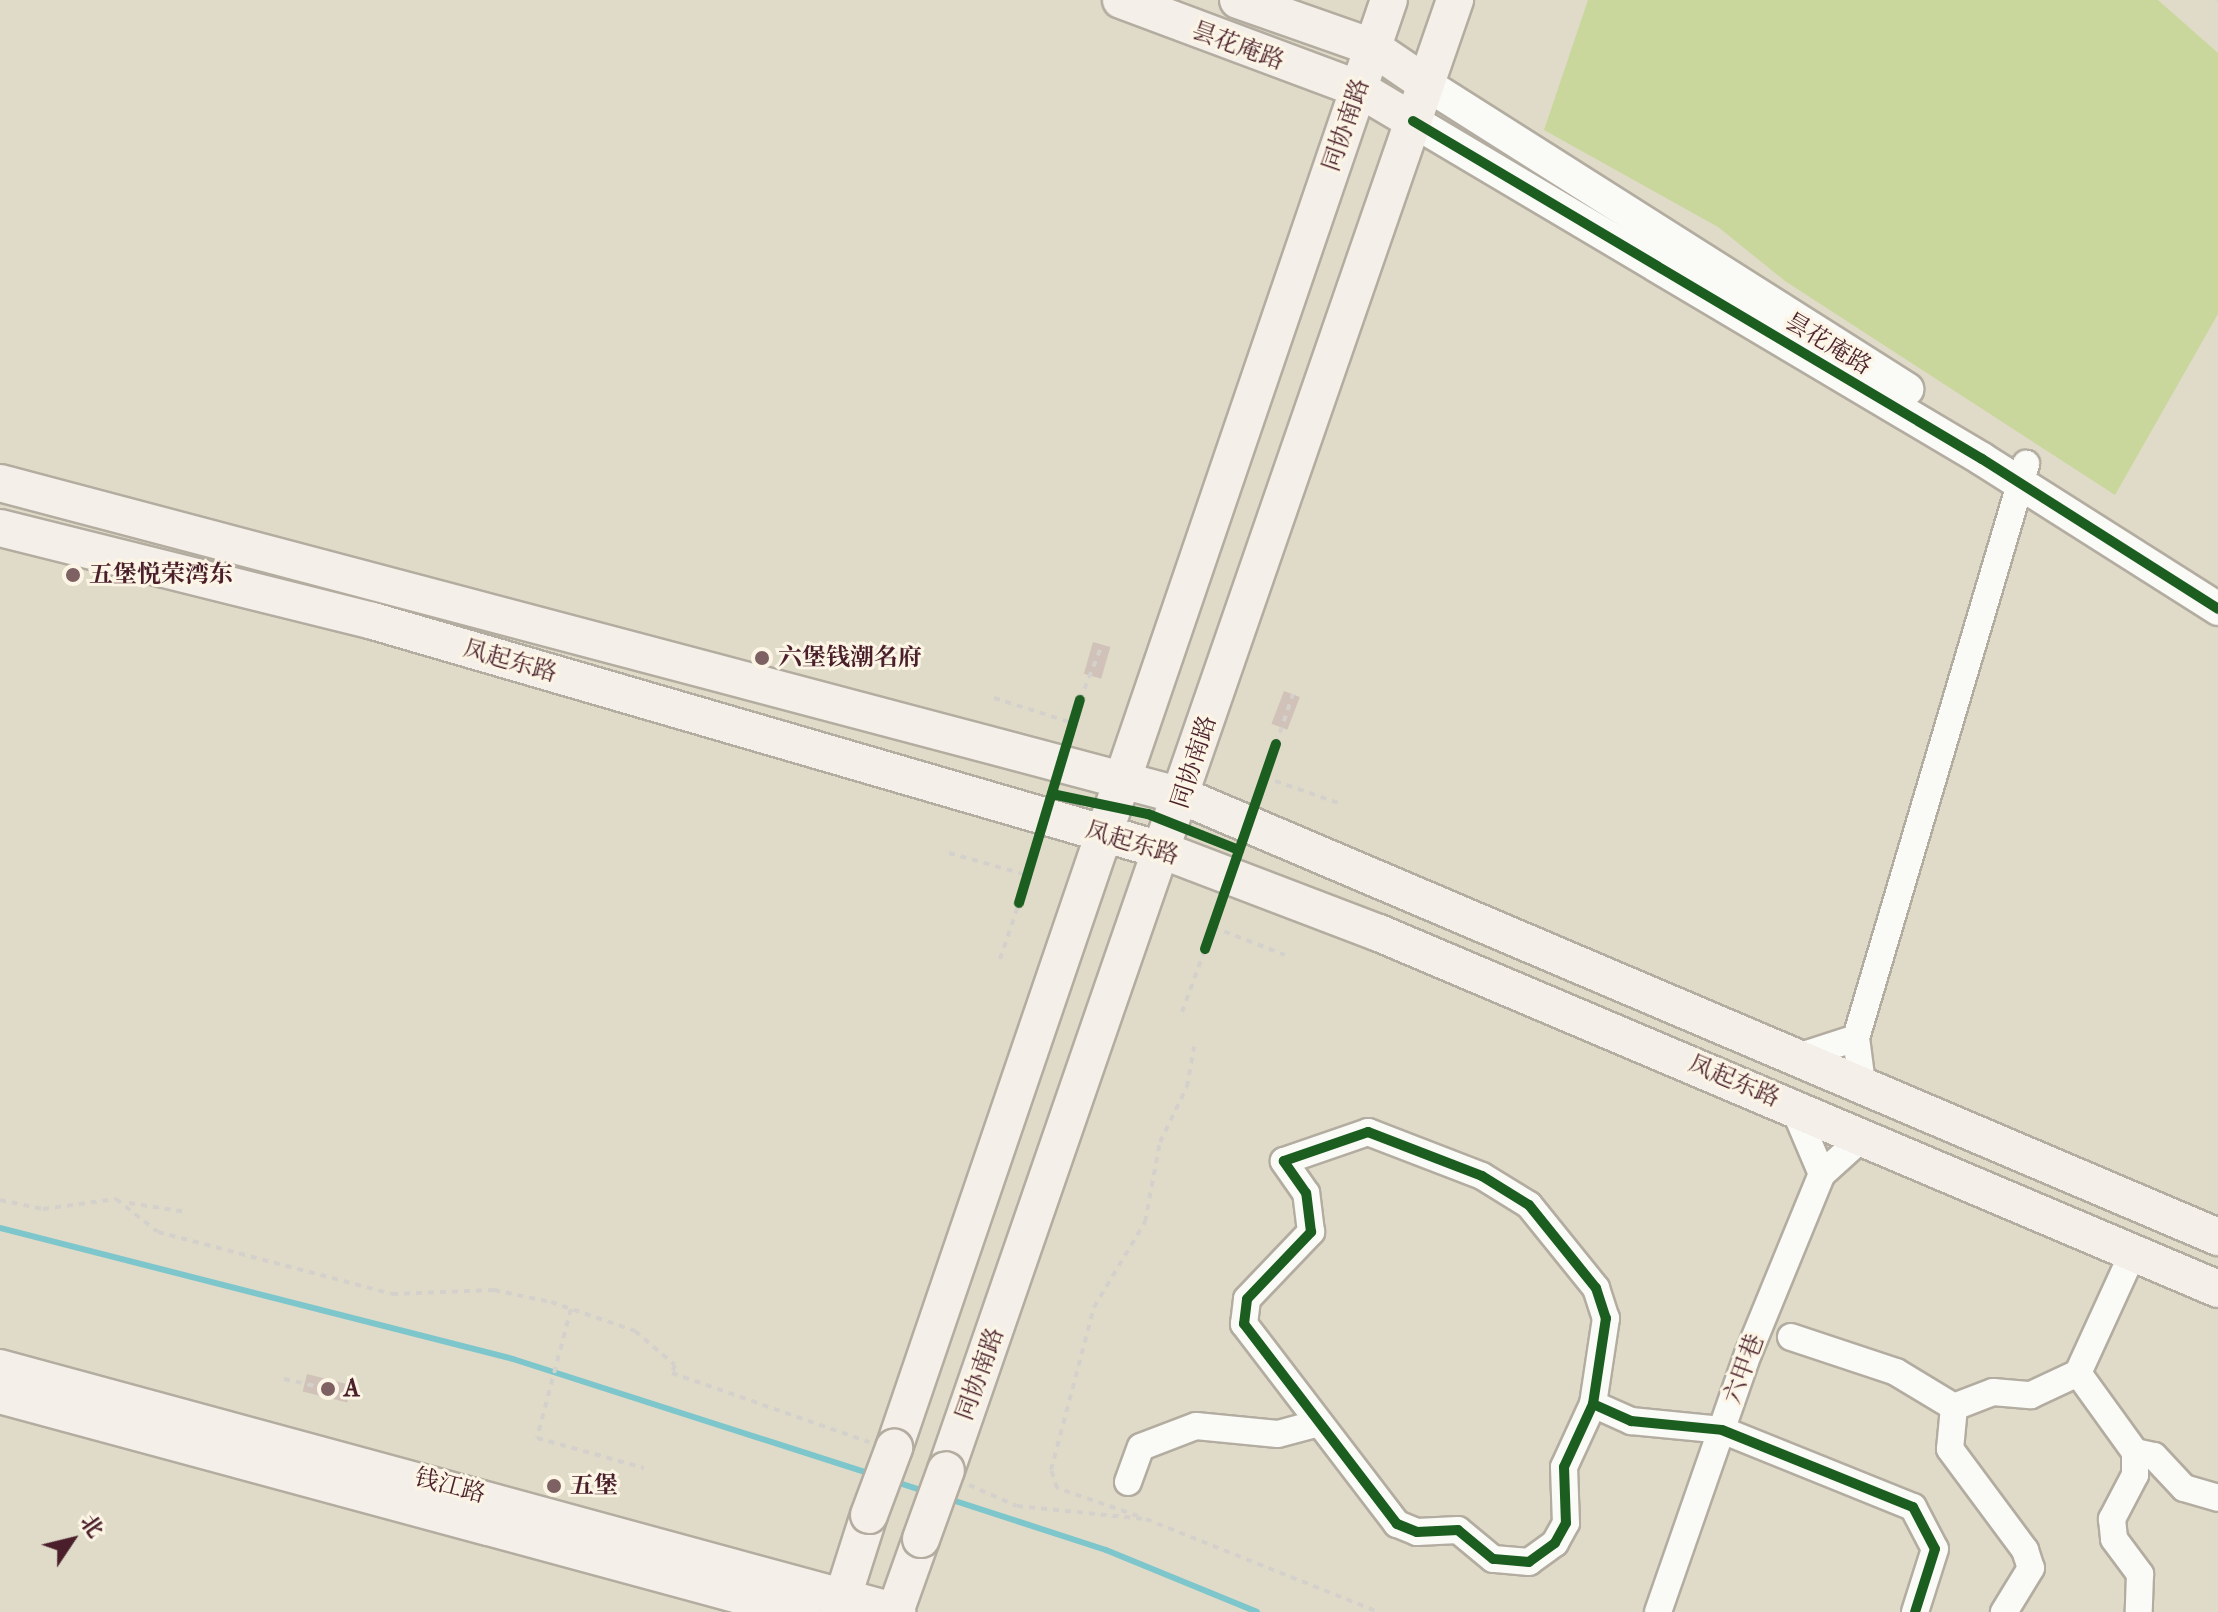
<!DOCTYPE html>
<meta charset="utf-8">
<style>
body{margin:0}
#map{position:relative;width:2218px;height:1612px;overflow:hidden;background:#e0dbc8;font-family:"IM FELL French Canon","Noto Serif SC",serif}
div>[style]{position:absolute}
.green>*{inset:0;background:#c9d79d}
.stream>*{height:6px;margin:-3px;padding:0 3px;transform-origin:3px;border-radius:3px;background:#7dc6cc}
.building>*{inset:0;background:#d0c2b8;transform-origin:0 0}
.path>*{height:4px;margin-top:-2px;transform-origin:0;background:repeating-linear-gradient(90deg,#d4d0cb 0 6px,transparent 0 12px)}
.roads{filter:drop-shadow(2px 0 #b3aca0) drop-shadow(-2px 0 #b3aca0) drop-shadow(0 2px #b3aca0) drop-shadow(0 -2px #b3aca0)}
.minor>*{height:26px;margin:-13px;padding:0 13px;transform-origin:13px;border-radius:13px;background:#fafaf7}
.tertiary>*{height:32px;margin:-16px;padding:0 16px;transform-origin:16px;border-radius:16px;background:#fafaf7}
.secondary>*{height:36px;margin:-18px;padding:0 18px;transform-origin:18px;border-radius:18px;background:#f4efe8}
.bridges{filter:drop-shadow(2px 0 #b3aca0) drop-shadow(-2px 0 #b3aca0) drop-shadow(0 2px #b3aca0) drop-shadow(0 -2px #b3aca0)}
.secondary-bridge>*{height:36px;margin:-18px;padding:0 18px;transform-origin:18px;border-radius:18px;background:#f4efe8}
.cycleway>*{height:10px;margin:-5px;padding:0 5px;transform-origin:5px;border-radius:5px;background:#1b5e20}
.dots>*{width:22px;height:22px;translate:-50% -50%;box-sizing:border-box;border:4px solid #fcf5e5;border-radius:50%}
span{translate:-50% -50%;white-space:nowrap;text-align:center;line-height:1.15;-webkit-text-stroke:6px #fcf5e5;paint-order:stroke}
.street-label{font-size:24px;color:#4a1f2b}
.poi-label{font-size:24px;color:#4a1f2b;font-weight:700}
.left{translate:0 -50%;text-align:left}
.north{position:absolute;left:32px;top:1500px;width:80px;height:80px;-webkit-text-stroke:6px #fcf5e5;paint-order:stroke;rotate:55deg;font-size:22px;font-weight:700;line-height:32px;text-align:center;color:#4a1f2b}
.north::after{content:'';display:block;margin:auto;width:28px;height:36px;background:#4a1f2b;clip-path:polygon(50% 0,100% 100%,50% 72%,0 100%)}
</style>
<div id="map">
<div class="green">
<i style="clip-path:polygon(1588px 0,2158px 0,2218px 53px,2218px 314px,2115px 495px,1785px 281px,1718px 227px,1544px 130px)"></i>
</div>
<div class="stream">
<i style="left:0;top:1228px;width:529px;rotate:14.32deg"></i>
<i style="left:513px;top:1359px;width:379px;rotate:17.8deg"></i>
<i style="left:896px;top:1482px;width:33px;rotate:18deg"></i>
<i style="left:949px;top:1499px;width:165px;rotate:18deg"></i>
<i style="left:1106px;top:1550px;width:163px;rotate:22.3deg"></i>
</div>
<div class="building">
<i style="left:1093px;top:642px;width:18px;height:33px;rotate:16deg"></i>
<i style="left:1284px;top:691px;width:17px;height:35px;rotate:21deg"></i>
<i style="left:307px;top:1374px;width:46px;height:18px;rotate:14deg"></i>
</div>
<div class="path">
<i style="left:2217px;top:0;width:1px;rotate:45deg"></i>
<i style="left:994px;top:698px;width:83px;rotate:17.6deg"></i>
<i style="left:1080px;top:700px;width:59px;rotate:-68.2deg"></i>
<i style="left:1276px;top:744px;width:53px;rotate:-71.2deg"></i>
<i style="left:1264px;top:777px;width:82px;rotate:19.3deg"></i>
<i style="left:949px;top:853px;width:81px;rotate:15.8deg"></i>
<i style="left:1213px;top:927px;width:77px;rotate:21.3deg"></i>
<i style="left:1000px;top:959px;width:59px;rotate:-71.3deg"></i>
<i style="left:1182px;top:1012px;width:67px;rotate:-69.9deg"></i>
<i style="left:0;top:1200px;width:44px;rotate:11.8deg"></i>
<i style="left:43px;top:1209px;width:74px;rotate:-7.8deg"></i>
<i style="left:116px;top:1199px;width:53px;rotate:38.2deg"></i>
<i style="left:158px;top:1232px;width:242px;rotate:14.8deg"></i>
<i style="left:392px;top:1294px;width:102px;rotate:-2.2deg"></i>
<i style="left:494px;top:1290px;width:58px;rotate:11.9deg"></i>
<i style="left:551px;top:1302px;width:89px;rotate:19deg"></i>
<i style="left:635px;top:1331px;width:52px;rotate:40.4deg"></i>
<i style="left:675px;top:1365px;width:9px;rotate:111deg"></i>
<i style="left:672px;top:1373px;width:209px;rotate:19.3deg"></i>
<i style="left:129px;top:1203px;width:58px;rotate:9deg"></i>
<i style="left:571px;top:1309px;width:133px;rotate:104.8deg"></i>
<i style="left:537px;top:1438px;width:111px;rotate:15.7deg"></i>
<i style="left:284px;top:1379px;width:58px;rotate:12.8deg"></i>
<i style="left:969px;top:1485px;width:52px;rotate:23.6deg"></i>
<i style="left:1017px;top:1506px;width:129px;rotate:5.8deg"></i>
<i style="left:1138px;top:1516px;width:86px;rotate:-160.9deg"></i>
<i style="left:1057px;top:1488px;width:19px;rotate:-108deg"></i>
<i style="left:1051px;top:1470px;width:169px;rotate:-75.2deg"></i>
<i style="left:1094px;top:1307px;width:99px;rotate:-59deg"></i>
<i style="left:1145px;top:1222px;width:81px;rotate:-79.4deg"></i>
<i style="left:1160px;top:1142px;width:61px;rotate:-63.9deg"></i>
<i style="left:1187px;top:1087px;width:41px;rotate:-80.1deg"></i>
<i style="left:1146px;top:1519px;width:250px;rotate:21.8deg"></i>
</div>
<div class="roads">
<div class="minor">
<i style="left:1791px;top:1059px;width:68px;rotate:-17.9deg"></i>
<i style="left:1863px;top:1091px;width:53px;rotate:-97.5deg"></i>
<i style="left:1856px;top:1038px;width:599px;rotate:-73.5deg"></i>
<i style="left:1793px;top:1106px;width:74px;rotate:66.9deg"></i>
<i style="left:1791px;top:1337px;width:111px;rotate:18.4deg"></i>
<i style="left:1896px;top:1372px;width:68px;rotate:31.1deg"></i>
<i style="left:1954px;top:1407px;width:42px;rotate:-21deg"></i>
<i style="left:1993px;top:1392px;width:38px;rotate:5deg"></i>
<i style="left:2031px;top:1395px;width:52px;rotate:-25.1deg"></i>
<i style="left:2078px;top:1373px;width:132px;rotate:-65.4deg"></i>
<i style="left:2078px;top:1373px;width:97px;rotate:54.2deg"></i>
<i style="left:2135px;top:1452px;width:23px;rotate:90deg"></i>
<i style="left:2135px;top:1475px;width:50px;rotate:117.6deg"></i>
<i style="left:2112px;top:1519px;width:20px;rotate:84deg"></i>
<i style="left:2114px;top:1539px;width:44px;rotate:53.4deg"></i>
<i style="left:2140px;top:1574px;width:38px;rotate:92deg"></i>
<i style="left:1593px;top:1404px;width:69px;rotate:114.7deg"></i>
<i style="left:1564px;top:1467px;width:56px;rotate:88deg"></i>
<i style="left:1566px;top:1523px;width:23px;rotate:119deg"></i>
<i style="left:1555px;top:1543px;width:32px;rotate:144deg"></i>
<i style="left:1529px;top:1562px;width:36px;rotate:-175deg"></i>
<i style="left:1493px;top:1559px;width:45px;rotate:-140.4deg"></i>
<i style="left:1458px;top:1530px;width:41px;rotate:177.2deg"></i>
<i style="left:1417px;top:1532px;width:22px;rotate:-158deg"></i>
<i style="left:1397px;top:1524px;width:252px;rotate:-127.4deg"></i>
<i style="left:1244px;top:1324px;width:25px;rotate:-83deg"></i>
<i style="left:1247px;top:1299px;width:93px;rotate:-46.3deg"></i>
<i style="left:1311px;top:1232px;width:39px;rotate:-97deg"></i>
<i style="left:1306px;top:1193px;width:39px;rotate:-125deg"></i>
<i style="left:1284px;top:1161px;width:89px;rotate:-19deg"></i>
<i style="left:1368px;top:1132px;width:122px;rotate:21.1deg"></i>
<i style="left:1482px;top:1176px;width:55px;rotate:31.7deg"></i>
<i style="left:1529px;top:1205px;width:107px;rotate:51.1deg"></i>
<i style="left:1596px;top:1288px;width:32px;rotate:72deg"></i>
<i style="left:1606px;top:1318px;width:87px;rotate:98.6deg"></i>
<i style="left:1593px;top:1404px;width:42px;rotate:24.1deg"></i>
<i style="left:1631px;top:1421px;width:91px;rotate:5.6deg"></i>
<i style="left:1722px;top:1430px;width:206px;rotate:22deg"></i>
<i style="left:1913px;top:1507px;width:47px;rotate:62.4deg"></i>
<i style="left:1935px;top:1549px;width:66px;rotate:107.6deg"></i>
<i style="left:1954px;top:1407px;width:42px;rotate:95.4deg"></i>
<i style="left:1950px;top:1449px;width:126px;rotate:53.4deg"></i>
<i style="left:2025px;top:1550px;width:19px;rotate:72deg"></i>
<i style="left:2031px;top:1568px;width:52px;rotate:121.5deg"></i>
<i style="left:2135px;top:1452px;width:19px;rotate:12deg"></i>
<i style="left:2154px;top:1456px;width:44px;rotate:46.8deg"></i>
<i style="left:2184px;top:1488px;width:35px;rotate:16deg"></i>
<i style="left:1128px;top:1482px;width:37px;rotate:-70deg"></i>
<i style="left:1141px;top:1447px;width:59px;rotate:-20.9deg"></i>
<i style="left:1196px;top:1426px;width:82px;rotate:5.6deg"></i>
<i style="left:1278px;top:1434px;width:39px;rotate:-15deg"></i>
<i style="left:1658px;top:1612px;width:273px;rotate:-70.8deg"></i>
<i style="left:1748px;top:1354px;width:195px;rotate:-67.7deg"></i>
<i style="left:1822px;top:1174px;width:57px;rotate:-42.1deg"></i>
</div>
<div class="tertiary">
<i style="left:1426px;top:84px;width:570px;rotate:32.38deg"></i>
<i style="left:1413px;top:121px;width:662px;rotate:30.71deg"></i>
<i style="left:1982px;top:459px;width:280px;rotate:32.4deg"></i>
</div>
<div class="secondary">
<i style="left:1121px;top:0;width:254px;rotate:20.5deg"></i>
<i style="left:1359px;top:89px;width:63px;rotate:30.7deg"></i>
<i style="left:1238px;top:0;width:142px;rotate:19.3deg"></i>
<i style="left:1372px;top:47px;width:65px;rotate:34.4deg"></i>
<i style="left:0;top:483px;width:1223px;rotate:14.83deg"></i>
<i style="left:1182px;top:796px;width:1126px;rotate:23.06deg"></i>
<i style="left:0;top:528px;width:384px;rotate:14deg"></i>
<i style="left:373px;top:621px;width:824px;rotate:16.21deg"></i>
<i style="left:1164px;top:851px;width:230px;rotate:20.9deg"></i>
<i style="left:1379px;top:933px;width:911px;rotate:22.99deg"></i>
<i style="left:0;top:1368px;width:930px;rotate:15.22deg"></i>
<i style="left:0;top:1395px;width:831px;rotate:15.14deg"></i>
<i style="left:894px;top:1448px;width:1530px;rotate:-71.13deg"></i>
<i style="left:946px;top:1470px;width:1556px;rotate:-70.9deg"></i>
<i style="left:838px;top:1612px;width:102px;rotate:-72.3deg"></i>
<i style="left:895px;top:1612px;width:77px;rotate:-70.4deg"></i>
</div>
</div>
<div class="bridges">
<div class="secondary-bridge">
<i style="left:869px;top:1515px;width:72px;rotate:-69.5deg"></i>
<i style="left:921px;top:1539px;width:73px;rotate:-70.1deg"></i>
</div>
</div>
<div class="cycleway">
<i style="left:1413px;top:121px;width:662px;rotate:30.71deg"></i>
<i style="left:1982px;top:459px;width:280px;rotate:32.4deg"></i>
<i style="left:1052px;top:794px;width:98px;rotate:11.8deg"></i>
<i style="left:1148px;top:814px;width:98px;rotate:21.6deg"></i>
<i style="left:1019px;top:903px;width:212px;rotate:-73.3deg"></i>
<i style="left:1205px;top:949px;width:217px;rotate:-70.9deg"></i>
<i style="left:1593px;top:1404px;width:69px;rotate:114.7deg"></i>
<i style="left:1564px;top:1467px;width:56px;rotate:88deg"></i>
<i style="left:1566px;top:1523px;width:23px;rotate:119deg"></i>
<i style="left:1555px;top:1543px;width:32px;rotate:144deg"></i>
<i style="left:1529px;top:1562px;width:36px;rotate:-175deg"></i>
<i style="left:1493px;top:1559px;width:45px;rotate:-140.4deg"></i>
<i style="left:1458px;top:1530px;width:41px;rotate:177.2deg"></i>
<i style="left:1417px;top:1532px;width:22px;rotate:-158deg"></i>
<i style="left:1397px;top:1524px;width:252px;rotate:-127.4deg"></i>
<i style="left:1244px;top:1324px;width:25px;rotate:-83deg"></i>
<i style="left:1247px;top:1299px;width:93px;rotate:-46.3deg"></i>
<i style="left:1311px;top:1232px;width:39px;rotate:-97deg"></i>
<i style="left:1306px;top:1193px;width:39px;rotate:-125deg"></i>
<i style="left:1284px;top:1161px;width:89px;rotate:-19deg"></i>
<i style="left:1368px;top:1132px;width:122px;rotate:21.1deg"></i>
<i style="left:1482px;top:1176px;width:55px;rotate:31.7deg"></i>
<i style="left:1529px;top:1205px;width:107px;rotate:51.1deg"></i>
<i style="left:1596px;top:1288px;width:32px;rotate:72deg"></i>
<i style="left:1606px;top:1318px;width:87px;rotate:98.6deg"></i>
<i style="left:1593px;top:1404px;width:42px;rotate:24.1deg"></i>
<i style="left:1631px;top:1421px;width:91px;rotate:5.6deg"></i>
<i style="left:1722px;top:1430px;width:206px;rotate:22deg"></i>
<i style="left:1913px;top:1507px;width:47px;rotate:62.4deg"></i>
<i style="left:1935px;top:1549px;width:66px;rotate:107.6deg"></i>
</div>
<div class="dots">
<i style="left:73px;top:575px;background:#7e6162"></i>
<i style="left:762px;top:658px;background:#7e6162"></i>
<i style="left:328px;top:1389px;background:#7e6162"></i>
<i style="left:554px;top:1486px;background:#7e6162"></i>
</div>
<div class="street-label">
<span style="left:1238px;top:46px;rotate:20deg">昙花庵路</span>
<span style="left:1346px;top:125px;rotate:-71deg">同协南路</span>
<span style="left:1828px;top:344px;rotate:31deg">昙花庵路</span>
<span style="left:510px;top:661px;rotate:16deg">凤起东路</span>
<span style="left:1194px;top:762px;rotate:-72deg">同协南路</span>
<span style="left:1132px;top:843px;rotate:17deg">凤起东路</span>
<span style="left:1734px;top:1081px;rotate:23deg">凤起东路</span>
<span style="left:1744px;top:1369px;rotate:-70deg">六甲巷</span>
<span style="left:980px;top:1374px;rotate:-70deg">同协南路</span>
<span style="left:450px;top:1486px;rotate:15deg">钱江路</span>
</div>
<div class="poi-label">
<span class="left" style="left:89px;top:575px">五堡悦荣湾东</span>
<span class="left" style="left:778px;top:658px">六堡钱潮名府</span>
<span class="left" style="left:344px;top:1389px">A</span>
<span class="left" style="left:570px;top:1486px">五堡</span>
</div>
<div class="north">北</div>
</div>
